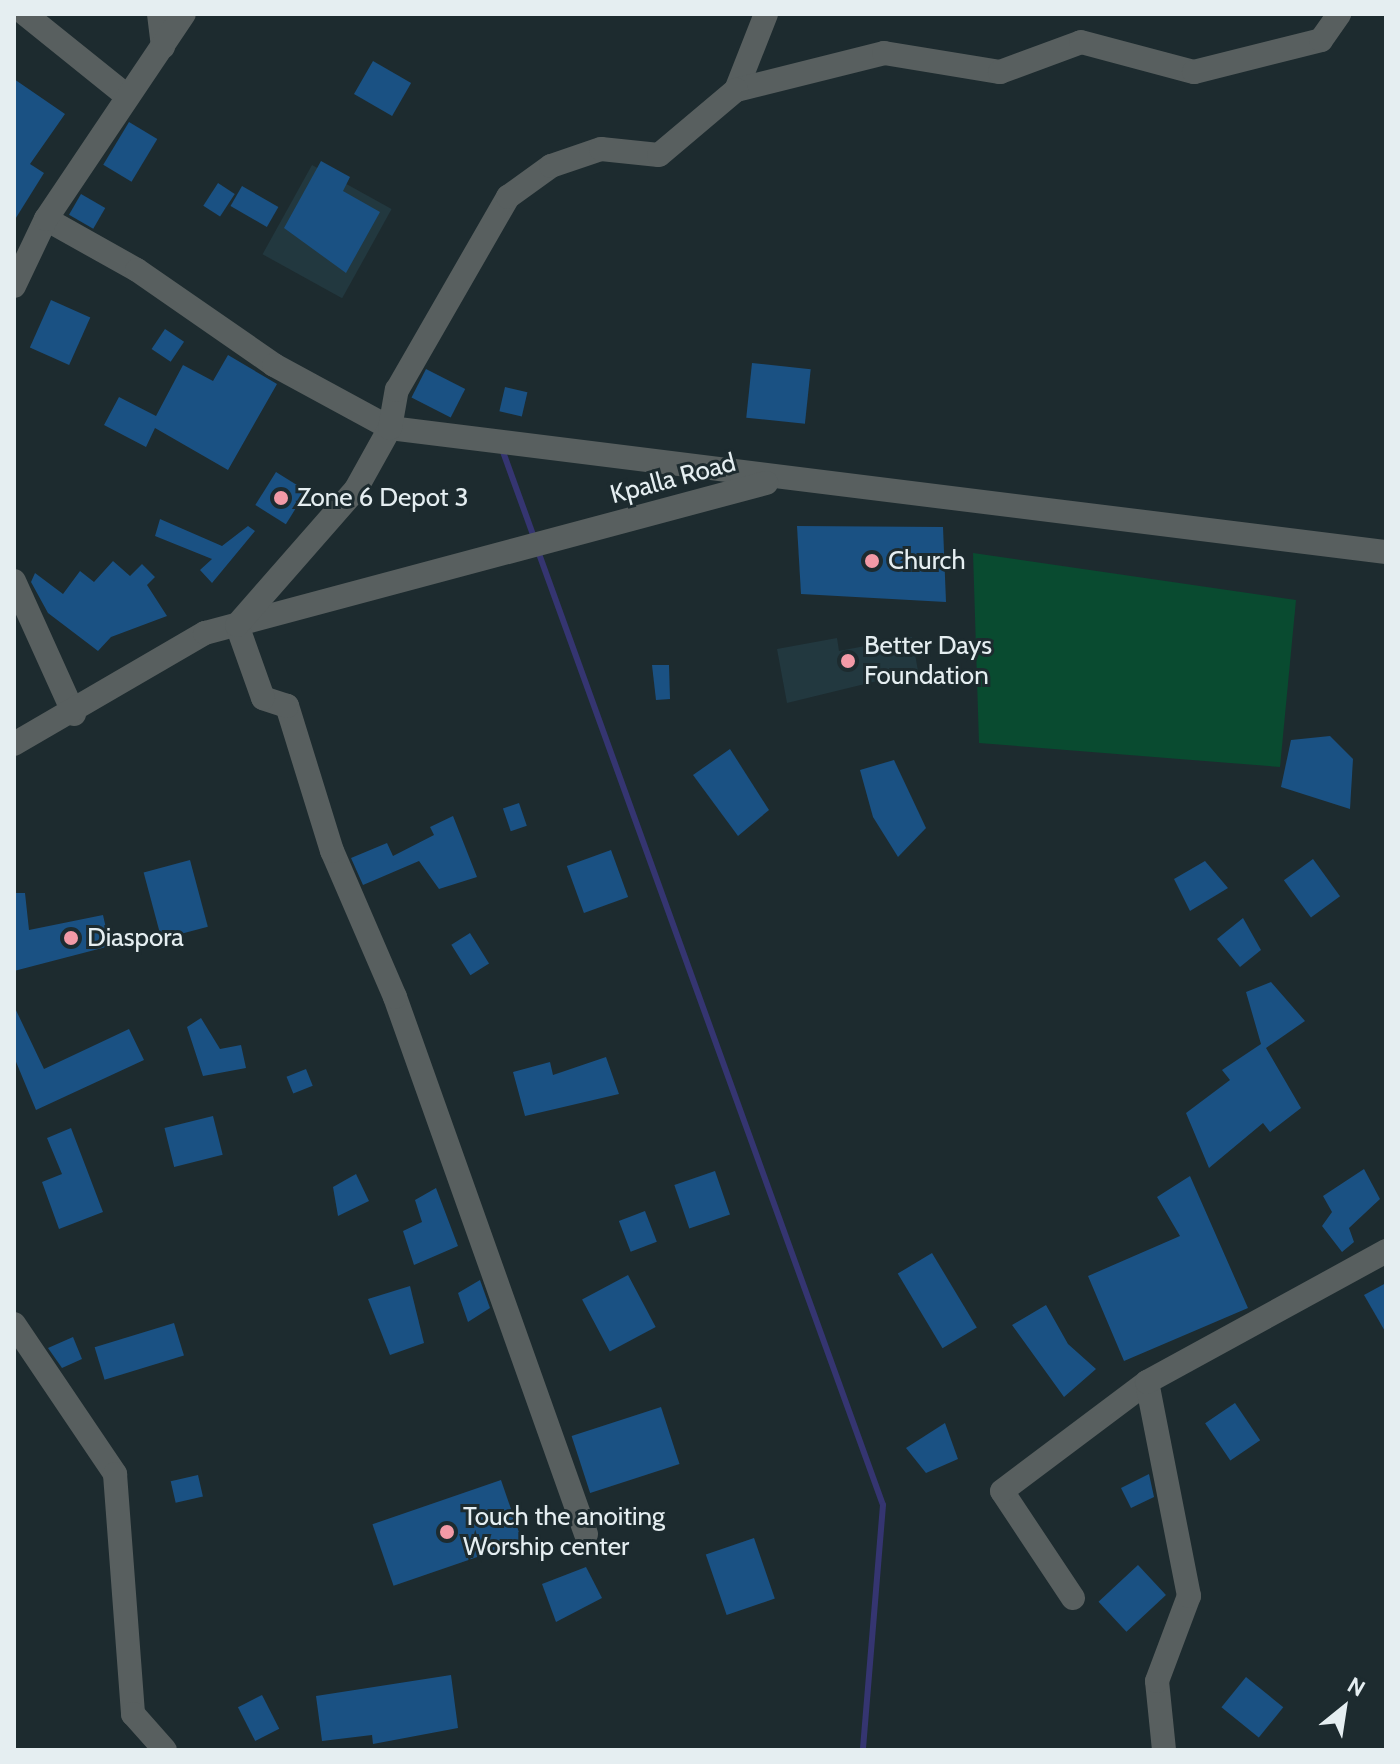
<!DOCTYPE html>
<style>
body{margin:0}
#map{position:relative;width:1400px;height:1764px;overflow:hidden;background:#1d2b2f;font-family:Cabin,sans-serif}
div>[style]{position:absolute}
.built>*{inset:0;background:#22383f;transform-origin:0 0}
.green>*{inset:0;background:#094b30}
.stream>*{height:6px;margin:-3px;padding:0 3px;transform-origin:3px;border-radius:3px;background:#353571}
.building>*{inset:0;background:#1a5183;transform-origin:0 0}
.minor>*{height:24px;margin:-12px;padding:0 12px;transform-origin:12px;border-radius:12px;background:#585f5f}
.dots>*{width:22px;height:22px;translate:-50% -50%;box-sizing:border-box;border:4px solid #1d2b2f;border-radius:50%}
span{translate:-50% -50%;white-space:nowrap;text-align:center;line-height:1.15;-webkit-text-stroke:6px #1d2b2f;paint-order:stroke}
.street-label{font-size:26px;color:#e5eef1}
.poi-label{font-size:26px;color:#e5eef1}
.left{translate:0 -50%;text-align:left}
.frame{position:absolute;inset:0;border:16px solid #e5eef1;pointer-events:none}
.north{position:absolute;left:1304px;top:1668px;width:80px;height:80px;-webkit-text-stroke:6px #1d2b2f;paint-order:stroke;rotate:30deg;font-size:22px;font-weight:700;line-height:32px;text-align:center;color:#e5eef1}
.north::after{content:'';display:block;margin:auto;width:28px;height:36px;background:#e5eef1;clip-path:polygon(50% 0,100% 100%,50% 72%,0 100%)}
</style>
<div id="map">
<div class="built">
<i style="left:312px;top:165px;width:91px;height:102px;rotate:29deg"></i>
<i style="clip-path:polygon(912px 637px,918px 671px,787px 703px,777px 649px,837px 638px,839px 651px)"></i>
</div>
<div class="green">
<i style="clip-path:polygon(973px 553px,1296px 600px,1280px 767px,979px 743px)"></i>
</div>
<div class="stream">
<i style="left:502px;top:449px;width:97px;rotate:70.1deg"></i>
<i style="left:538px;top:551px;width:1014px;rotate:70.12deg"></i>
<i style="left:883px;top:1505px;width:246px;rotate:94.7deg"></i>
</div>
<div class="building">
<i style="left:373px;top:61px;width:44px;height:38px;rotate:30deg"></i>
<i style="clip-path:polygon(14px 79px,65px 114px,30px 164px,44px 173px,14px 221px)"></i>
<i style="left:129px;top:122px;width:33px;height:50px;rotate:31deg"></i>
<i style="clip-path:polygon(321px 161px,350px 177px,343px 191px,380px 212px,346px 273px,284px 228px)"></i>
<i style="left:218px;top:183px;width:20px;height:27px;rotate:33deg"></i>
<i style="left:242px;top:186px;width:42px;height:23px;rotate:30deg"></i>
<i style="left:81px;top:194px;width:28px;height:24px;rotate:30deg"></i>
<i style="left:51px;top:300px;width:43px;height:52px;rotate:24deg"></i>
<i style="left:165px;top:329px;width:23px;height:24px;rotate:34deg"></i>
<i style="clip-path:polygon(228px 355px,277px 384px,228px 470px,155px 428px,146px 447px,104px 425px,119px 397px,156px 416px,183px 365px,213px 381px)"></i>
<i style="left:752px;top:363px;width:59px;height:55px;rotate:6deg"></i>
<i style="left:426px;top:369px;width:44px;height:32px;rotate:27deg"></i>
<i style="left:505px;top:387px;width:23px;height:25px;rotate:13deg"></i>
<i style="left:276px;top:472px;width:36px;height:39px;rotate:32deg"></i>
<i style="clip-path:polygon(160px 519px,222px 546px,248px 526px,255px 531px,212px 583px,200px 570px,212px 559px,155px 536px)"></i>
<i style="clip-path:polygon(797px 526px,943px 527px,946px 602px,801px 594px)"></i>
<i style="clip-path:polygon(113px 561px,130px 576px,142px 564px,155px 577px,147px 585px,167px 616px,111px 637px,98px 651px,48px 613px,31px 582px,35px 573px,63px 594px,80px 571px,94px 582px)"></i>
<i style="clip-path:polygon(652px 665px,669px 665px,670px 699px,656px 700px)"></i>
<i style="clip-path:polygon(1330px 736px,1353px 759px,1350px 809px,1281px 787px,1291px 740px)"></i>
<i style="clip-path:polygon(730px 749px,769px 810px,738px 836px,693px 775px)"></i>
<i style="clip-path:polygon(894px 760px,926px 828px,898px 857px,873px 817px,860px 770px)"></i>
<i style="left:519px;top:803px;width:24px;height:17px;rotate:71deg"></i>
<i style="clip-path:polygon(453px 816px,477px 877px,439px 889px,419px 861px,363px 885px,351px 858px,387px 843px,393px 856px,434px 835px,430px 827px)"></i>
<i style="left:611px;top:850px;width:50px;height:47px;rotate:70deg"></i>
<i style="left:1313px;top:859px;width:46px;height:36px;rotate:54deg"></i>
<i style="left:190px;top:860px;width:69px;height:48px;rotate:75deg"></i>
<i style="clip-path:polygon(1205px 861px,1228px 888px,1190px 911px,1174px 879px)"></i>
<i style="clip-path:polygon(14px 893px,25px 893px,29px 930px,103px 915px,110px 946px,14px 971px)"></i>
<i style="clip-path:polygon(1243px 918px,1261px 950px,1240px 967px,1217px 939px)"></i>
<i style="left:470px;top:933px;width:36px;height:22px;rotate:58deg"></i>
<i style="clip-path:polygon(1271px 982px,1305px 1021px,1266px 1048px,1301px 1108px,1270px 1132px,1263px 1123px,1209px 1168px,1186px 1113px,1230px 1080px,1222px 1070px,1261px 1044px,1246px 992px)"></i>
<i style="clip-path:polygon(14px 1006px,44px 1069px,129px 1029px,144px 1060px,36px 1110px,14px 1057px)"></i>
<i style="clip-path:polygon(201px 1018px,220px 1049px,241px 1045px,246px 1068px,203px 1076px,187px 1027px)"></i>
<i style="clip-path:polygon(606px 1057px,619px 1094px,525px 1116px,513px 1072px,550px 1062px,553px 1075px)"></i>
<i style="left:306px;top:1069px;width:18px;height:21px;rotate:68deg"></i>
<i style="left:213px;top:1116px;width:40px;height:50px;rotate:76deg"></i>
<i style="clip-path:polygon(71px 1128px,103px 1212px,59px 1229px,42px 1182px,62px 1174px,47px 1138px)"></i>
<i style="clip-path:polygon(1364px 1169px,1380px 1199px,1349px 1228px,1354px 1242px,1342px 1252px,1322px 1226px,1332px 1212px,1323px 1196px)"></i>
<i style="left:715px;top:1171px;width:46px;height:43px;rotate:71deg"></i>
<i style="clip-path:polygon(356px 1174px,369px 1201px,338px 1216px,333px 1187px)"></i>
<i style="clip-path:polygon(1190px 1176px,1248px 1308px,1124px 1361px,1088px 1276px,1180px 1236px,1157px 1197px)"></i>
<i style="clip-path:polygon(436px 1188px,458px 1246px,414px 1265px,403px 1231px,422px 1222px,415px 1200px)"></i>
<i style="left:645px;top:1211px;width:33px;height:28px;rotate:69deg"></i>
<i style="left:932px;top:1253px;width:87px;height:40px;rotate:59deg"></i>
<i style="left:628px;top:1275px;width:59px;height:52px;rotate:62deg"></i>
<i style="clip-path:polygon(480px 1280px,490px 1308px,468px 1322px,458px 1293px)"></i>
<i style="clip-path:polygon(1386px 1283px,1386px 1333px,1364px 1295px)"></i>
<i style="clip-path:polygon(410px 1286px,424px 1343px,390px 1355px,368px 1299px)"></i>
<i style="clip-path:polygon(1046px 1305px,1068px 1344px,1096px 1369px,1064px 1397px,1012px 1325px)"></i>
<i style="left:174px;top:1323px;width:34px;height:83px;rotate:73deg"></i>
<i style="clip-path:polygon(73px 1337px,82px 1359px,62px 1368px,48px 1348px)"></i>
<i style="left:1235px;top:1403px;width:45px;height:36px;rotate:56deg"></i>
<i style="left:661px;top:1407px;width:60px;height:94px;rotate:72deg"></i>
<i style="clip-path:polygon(945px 1423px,958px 1459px,926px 1473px,906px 1448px)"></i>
<i style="clip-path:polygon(1149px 1474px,1154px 1497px,1131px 1508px,1121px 1488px)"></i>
<i style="left:198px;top:1475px;width:22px;height:28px;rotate:77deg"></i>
<i style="left:501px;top:1480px;width:65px;height:136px;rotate:71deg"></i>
<i style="left:754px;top:1538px;width:64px;height:51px;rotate:71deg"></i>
<i style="left:1138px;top:1565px;width:41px;height:54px;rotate:47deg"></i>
<i style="clip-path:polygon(586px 1567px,602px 1598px,556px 1622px,542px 1584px)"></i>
<i style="clip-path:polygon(451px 1675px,458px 1728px,373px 1744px,372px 1735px,322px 1741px,316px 1696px)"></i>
<i style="left:1246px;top:1677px;width:48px;height:39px;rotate:39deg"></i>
<i style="left:262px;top:1695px;width:38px;height:27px;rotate:63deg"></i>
</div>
<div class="minor">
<i style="left:25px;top:14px;width:131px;rotate:38.8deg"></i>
<i style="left:159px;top:14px;width:33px;rotate:83deg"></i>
<i style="left:766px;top:14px;width:82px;rotate:111.5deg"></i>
<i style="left:736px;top:90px;width:153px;rotate:-14deg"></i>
<i style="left:884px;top:53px;width:118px;rotate:9.3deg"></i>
<i style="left:1000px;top:72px;width:86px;rotate:-20.3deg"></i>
<i style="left:1081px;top:42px;width:117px;rotate:14.9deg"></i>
<i style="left:1194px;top:72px;width:131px;rotate:-14.1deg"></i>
<i style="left:1321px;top:40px;width:32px;rotate:-55deg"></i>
<i style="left:46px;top:219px;width:104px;rotate:29.3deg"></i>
<i style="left:137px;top:270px;width:167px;rotate:34.7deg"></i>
<i style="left:274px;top:365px;width:132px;rotate:28.5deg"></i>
<i style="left:390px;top:428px;width:1004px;rotate:7.1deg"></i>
<i style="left:14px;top:286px;width:74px;rotate:-64.5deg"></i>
<i style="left:46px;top:219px;width:247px;rotate:-56.1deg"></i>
<i style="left:14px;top:581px;width:146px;rotate:65.7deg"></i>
<i style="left:14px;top:744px;width:221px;rotate:-30.2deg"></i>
<i style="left:205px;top:633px;width:581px;rotate:-14.97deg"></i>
<i style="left:14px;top:1324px;width:181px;rotate:56deg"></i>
<i style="left:115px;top:1474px;width:241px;rotate:85.7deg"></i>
<i style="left:133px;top:1714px;width:48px;rotate:48.4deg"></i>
<i style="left:586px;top:1534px;width:570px;rotate:-109.58deg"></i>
<i style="left:395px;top:997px;width:159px;rotate:-113.3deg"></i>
<i style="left:332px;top:851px;width:152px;rotate:-107.2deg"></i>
<i style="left:287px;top:706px;width:25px;rotate:-162deg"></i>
<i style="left:263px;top:698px;width:77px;rotate:-109.6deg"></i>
<i style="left:237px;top:625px;width:181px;rotate:-48.8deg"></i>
<i style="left:356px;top:489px;width:70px;rotate:-60.9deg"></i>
<i style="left:390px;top:428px;width:39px;rotate:-80deg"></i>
<i style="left:397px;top:390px;width:223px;rotate:-60.1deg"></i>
<i style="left:508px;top:197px;width:53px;rotate:-35.8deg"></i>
<i style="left:551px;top:166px;width:53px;rotate:-18.8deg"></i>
<i style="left:601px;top:149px;width:58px;rotate:5.9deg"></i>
<i style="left:659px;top:155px;width:101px;rotate:-40.2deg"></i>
<i style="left:1073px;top:1598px;width:128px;rotate:-123.6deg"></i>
<i style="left:1002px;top:1491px;width:181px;rotate:-36.9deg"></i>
<i style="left:1164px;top:1750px;width:69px;rotate:-95.8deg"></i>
<i style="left:1157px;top:1681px;width:91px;rotate:-69.4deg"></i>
<i style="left:1189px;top:1596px;width:218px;rotate:-101.1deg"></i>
<i style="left:1147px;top:1382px;width:273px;rotate:-28.7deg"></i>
</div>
<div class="dots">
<i style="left:281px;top:498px;background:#f39aa7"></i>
<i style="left:872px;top:561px;background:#f39aa7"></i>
<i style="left:848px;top:661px;background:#f39aa7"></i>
<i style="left:71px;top:938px;background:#f39aa7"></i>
<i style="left:447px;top:1532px;background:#f39aa7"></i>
</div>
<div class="street-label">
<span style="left:673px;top:479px;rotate:-15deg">Kpalla Road</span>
</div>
<div class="poi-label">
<span class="left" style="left:297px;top:498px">Zone 6 Depot 3</span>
<span class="left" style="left:888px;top:561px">Church</span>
<span class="left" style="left:864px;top:661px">Better Days<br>Foundation</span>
<span class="left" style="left:87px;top:938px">Diaspora</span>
<span class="left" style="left:463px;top:1532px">Touch the anoiting<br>Worship center</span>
</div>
<div class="frame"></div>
<div class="north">N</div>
</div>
